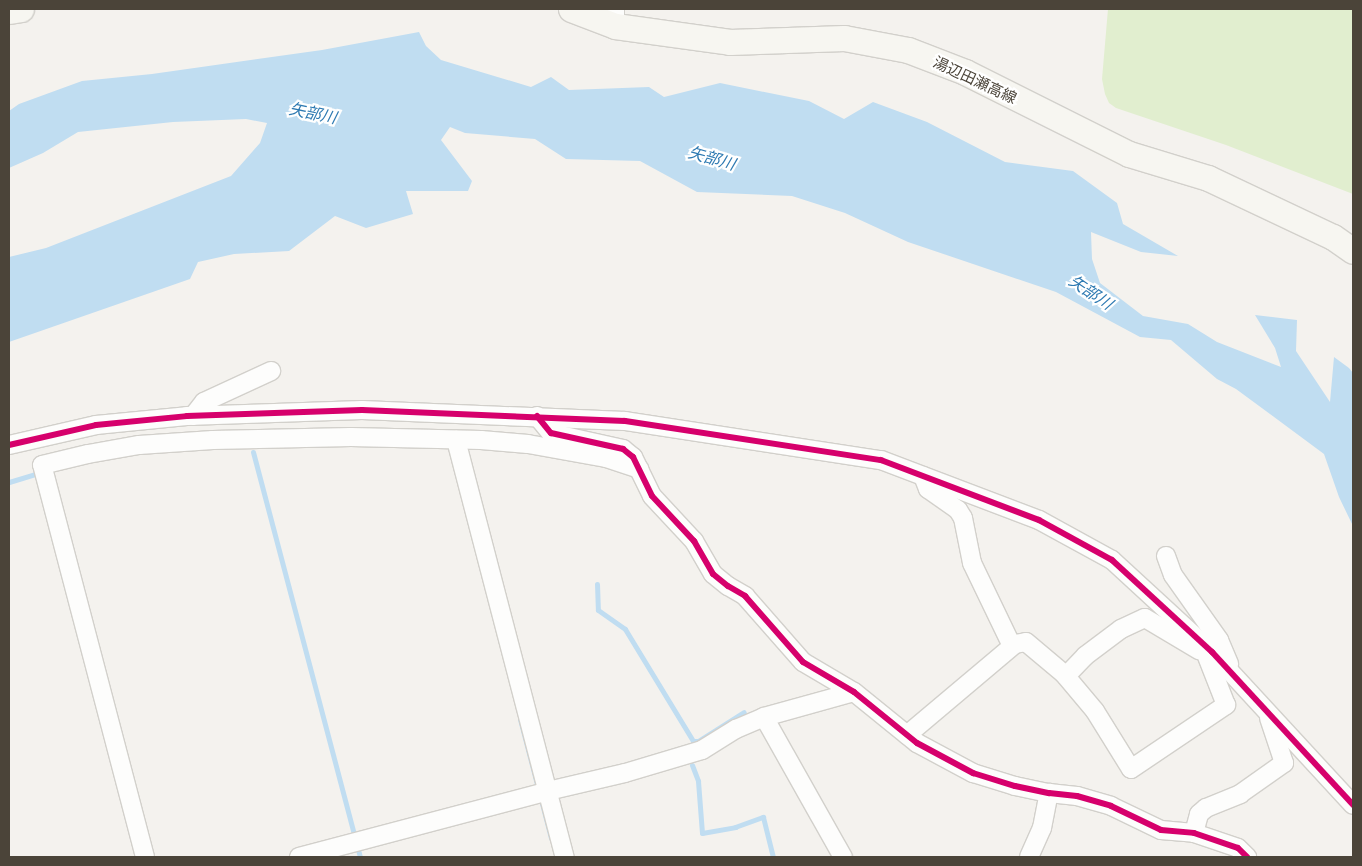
<!DOCTYPE html>
<meta charset="utf-8">
<style>
body{margin:0}
#map{position:relative;width:1362px;height:866px;overflow:hidden;background:#f4f2ee;font-family:Lato,"Noto Sans JP",sans-serif}
div>[style]{position:absolute}
.green>*{inset:0;background:#e1eecf}
.water>*{inset:0;background:#c0ddf1}
.stream>*{height:5px;margin:-2.5px;padding:0 2.5px;transform-origin:2.5px;border-radius:2.5px;background:#c0ddf1}
.roads{filter:drop-shadow(1px 0 #d2d0cb) drop-shadow(-1px 0 #d2d0cb) drop-shadow(0 1px #d2d0cb) drop-shadow(0 -1px #d2d0cb)}
.street>*{height:18px;margin:-9px;padding:0 9px;transform-origin:9px;border-radius:9px;background:#fdfdfc}
.secondary>*{height:25px;margin:-12.5px;padding:0 12.5px;transform-origin:12.5px;border-radius:12.5px;background:#f7f6f1}
.cycleway>*{height:6px;margin:-3px;padding:0 3px;transform-origin:3px;border-radius:3px;background:#d6006c}
span{translate:-50% -50%;white-space:nowrap;text-align:center;line-height:1.15;-webkit-text-stroke:4.5px #fff;paint-order:stroke}
.street-label{font-size:15px;color:#4b4439}
.water-label{font-size:16px;color:#2e7ab2;font-style:italic}
.frame{position:absolute;inset:0;border:10px solid #4b4439;pointer-events:none}
</style>
<div id="map">
<div class="green">
<i style="clip-path:polygon(1108px 9px,1353px 9px,1353px 194px,1226px 145px,1116px 108px,1109px 103px,1105px 94px,1102px 79px)"></i>
</div>
<div class="water">
<i style="clip-path:polygon(419px 32px,426px 46px,441px 60px,531px 87px,551px 77px,569px 90px,649px 87px,664px 97px,720px 83px,809px 101px,844px 119px,873px 102px,927px 122px,1005px 162px,1073px 171px,1117px 203px,1123px 224px,1178px 256px,1141px 252px,1091px 232px,1092px 259px,1100px 283px,1143px 316px,1188px 324px,1217px 342px,1281px 367px,1275px 348px,1255px 315px,1297px 320px,1296px 351px,1330px 402px,1334px 357px,1349px 368px,1353px 373px,1353px 526px,1339px 497px,1324px 454px,1236px 389px,1217px 379px,1171px 340px,1140px 337px,1056px 292px,908px 242px,845px 213px,792px 196px,697px 192px,640px 161px,566px 159px,535px 139px,465px 133px,450px 127px,441px 140px,472px 181px,468px 191px,406px 191px,413px 214px,366px 228px,335px 216px,289px 251px,234px 254px,198px 262px,190px 279px,9px 342px,9px 257px,46px 248px,231px 176px,260px 143px,267px 123px,246px 119px,173px 122px,78px 132px,43px 153px,9px 168px,9px 111px,19px 104px,82px 81px,152px 74px,322px 50px)"></i>
</div>
<div class="stream">
<i style="left:253px;top:452px;width:419px;rotate:75.2deg"></i>
<i style="left:9px;top:482px;width:34px;rotate:-17deg"></i>
<i style="left:597px;top:584px;width:26px;rotate:88deg"></i>
<i style="left:598px;top:610px;width:33px;rotate:35deg"></i>
<i style="left:625px;top:629px;width:131px;rotate:58.7deg"></i>
<i style="left:693px;top:741px;width:5px"></i>
<i style="left:698px;top:741px;width:54px;rotate:-32.2deg"></i>
<i style="left:520px;top:719px;width:123px;rotate:75.4deg"></i>
<i style="left:692px;top:765px;width:17px;rotate:69deg"></i>
<i style="left:698px;top:781px;width:52px;rotate:85.6deg"></i>
<i style="left:702px;top:833px;width:34px;rotate:-10deg"></i>
<i style="left:735px;top:827px;width:30px;rotate:-20deg"></i>
<i style="left:763px;top:817px;width:41px;rotate:76deg"></i>
</div>
<div class="roads">
<div class="street">
<i style="left:615px;top:26px;width:17px;rotate:-90deg"></i>
<i style="left:193px;top:416px;width:18px;rotate:-52deg"></i>
<i style="left:204px;top:402px;width:74px;rotate:-24.8deg"></i>
<i style="left:537px;top:416px;width:22px;rotate:51deg"></i>
<i style="left:551px;top:433px;width:74px;rotate:12.5deg"></i>
<i style="left:623px;top:449px;width:13px;rotate:39deg"></i>
<i style="left:633px;top:457px;width:43px;rotate:64deg"></i>
<i style="left:652px;top:496px;width:62px;rotate:47deg"></i>
<i style="left:694px;top:541px;width:38px;rotate:60deg"></i>
<i style="left:713px;top:574px;width:19px;rotate:39deg"></i>
<i style="left:728px;top:586px;width:20px;rotate:30deg"></i>
<i style="left:745px;top:596px;width:88px;rotate:48.7deg"></i>
<i style="left:803px;top:662px;width:59px;rotate:30.5deg"></i>
<i style="left:854px;top:692px;width:81px;rotate:39deg"></i>
<i style="left:917px;top:743px;width:64px;rotate:28.2deg"></i>
<i style="left:973px;top:773px;width:44px;rotate:17.2deg"></i>
<i style="left:1015px;top:786px;width:35px;rotate:12deg"></i>
<i style="left:1049px;top:793px;width:28px;rotate:6deg"></i>
<i style="left:1077px;top:796px;width:35px;rotate:16deg"></i>
<i style="left:1111px;top:806px;width:55px;rotate:25.6deg"></i>
<i style="left:1161px;top:830px;width:33px;rotate:5deg"></i>
<i style="left:1194px;top:833px;width:46px;rotate:18.8deg"></i>
<i style="left:1238px;top:848px;width:13px;rotate:45deg"></i>
<i style="left:456px;top:440px;width:431px;rotate:75.4deg"></i>
<i style="left:9px;top:445px;width:89px;rotate:-12.9deg"></i>
<i style="left:96px;top:425px;width:91px;rotate:-5.6deg"></i>
<i style="left:187px;top:416px;width:175px;rotate:-2deg"></i>
<i style="left:362px;top:410px;width:263px;rotate:2.4deg"></i>
<i style="left:625px;top:421px;width:259px;rotate:8.7deg"></i>
<i style="left:881px;top:460px;width:169px;rotate:20.8deg"></i>
<i style="left:1039px;top:520px;width:83px;rotate:28.7deg"></i>
<i style="left:1112px;top:560px;width:136px;rotate:42.6deg"></i>
<i style="left:1212px;top:652px;width:208px;rotate:47.3deg"></i>
<i style="left:923px;top:476px;width:14px;rotate:69deg"></i>
<i style="left:928px;top:489px;width:37px;rotate:35deg"></i>
<i style="left:958px;top:510px;width:9px;rotate:58deg"></i>
<i style="left:963px;top:518px;width:46px;rotate:78.7deg"></i>
<i style="left:972px;top:563px;width:92px;rotate:64.3deg"></i>
<i style="left:1166px;top:556px;width:20px;rotate:70deg"></i>
<i style="left:1173px;top:575px;width:80px;rotate:54.7deg"></i>
<i style="left:1219px;top:640px;width:26px;rotate:67deg"></i>
<i style="left:1066px;top:676px;width:28px;rotate:-46deg"></i>
<i style="left:1085px;top:656px;width:45px;rotate:-36.9deg"></i>
<i style="left:1121px;top:629px;width:26px;rotate:-25deg"></i>
<i style="left:1145px;top:618px;width:63px;rotate:30.7deg"></i>
<i style="left:764px;top:717px;width:161px;rotate:60.6deg"></i>
<i style="left:907px;top:735px;width:141px;rotate:-40.1deg"></i>
<i style="left:1015px;top:644px;width:11px;rotate:-10deg"></i>
<i style="left:1026px;top:642px;width:50px;rotate:40.1deg"></i>
<i style="left:1064px;top:674px;width:48px;rotate:50deg"></i>
<i style="left:1095px;top:711px;width:68px;rotate:58.2deg"></i>
<i style="left:1131px;top:769px;width:115px;rotate:-34deg"></i>
<i style="left:1226px;top:705px;width:60px;rotate:-111.4deg"></i>
<i style="left:1194px;top:833px;width:20px;rotate:-75deg"></i>
<i style="left:1199px;top:814px;width:9px;rotate:-41deg"></i>
<i style="left:1206px;top:808px;width:37px;rotate:-22deg"></i>
<i style="left:1240px;top:794px;width:54px;rotate:-35.2deg"></i>
<i style="left:1284px;top:763px;width:47px;rotate:-108.4deg"></i>
<i style="left:145px;top:857px;width:405px;rotate:-104.7deg"></i>
<i style="left:42px;top:465px;width:47px;rotate:-13.4deg"></i>
<i style="left:88px;top:454px;width:52px;rotate:-10deg"></i>
<i style="left:139px;top:445px;width:74px;rotate:-3.9deg"></i>
<i style="left:213px;top:440px;width:138px;rotate:-1.2deg"></i>
<i style="left:351px;top:437px;width:130px;rotate:1.3deg"></i>
<i style="left:481px;top:440px;width:47px;rotate:4.9deg"></i>
<i style="left:528px;top:444px;width:79px;rotate:10.2deg"></i>
<i style="left:606px;top:458px;width:35px;rotate:18deg"></i>
<i style="left:299px;top:857px;width:258px;rotate:-14.8deg"></i>
<i style="left:548px;top:791px;width:79px;rotate:-13.2deg"></i>
<i style="left:625px;top:773px;width:80px;rotate:-16.6deg"></i>
<i style="left:702px;top:750px;width:40px;rotate:-32deg"></i>
<i style="left:736px;top:729px;width:30px;rotate:-23deg"></i>
<i style="left:764px;top:717px;width:93px;rotate:-15.5deg"></i>
<i style="left:1029px;top:857px;width:32px;rotate:-66deg"></i>
<i style="left:1042px;top:828px;width:36px;rotate:-79deg"></i>
</div>
<div class="secondary">
<i style="left:571px;top:9px;width:47px;rotate:21.1deg"></i>
<i style="left:615px;top:26px;width:116px;rotate:7.9deg"></i>
<i style="left:730px;top:42px;width:114px;rotate:-2deg"></i>
<i style="left:844px;top:38px;width:65px;rotate:10.6deg"></i>
<i style="left:908px;top:50px;width:61px;rotate:21.1deg"></i>
<i style="left:965px;top:72px;width:183px;rotate:26.6deg"></i>
<i style="left:1129px;top:154px;width:83px;rotate:16.9deg"></i>
<i style="left:1208px;top:178px;width:138px;rotate:25.3deg"></i>
<i style="left:1333px;top:237px;width:24px;rotate:35deg"></i>
<i style="left:9px;top:11px;width:12px;rotate:-9deg"></i>
</div>
</div>
<div class="cycleway">
<i style="left:537px;top:416px;width:22px;rotate:51deg"></i>
<i style="left:551px;top:433px;width:74px;rotate:12.5deg"></i>
<i style="left:623px;top:449px;width:13px;rotate:39deg"></i>
<i style="left:633px;top:457px;width:43px;rotate:64deg"></i>
<i style="left:652px;top:496px;width:62px;rotate:47deg"></i>
<i style="left:694px;top:541px;width:38px;rotate:60deg"></i>
<i style="left:713px;top:574px;width:19px;rotate:39deg"></i>
<i style="left:728px;top:586px;width:20px;rotate:30deg"></i>
<i style="left:745px;top:596px;width:88px;rotate:48.7deg"></i>
<i style="left:803px;top:662px;width:59px;rotate:30.5deg"></i>
<i style="left:854px;top:692px;width:81px;rotate:39deg"></i>
<i style="left:917px;top:743px;width:64px;rotate:28.2deg"></i>
<i style="left:973px;top:773px;width:44px;rotate:17.2deg"></i>
<i style="left:1015px;top:786px;width:35px;rotate:12deg"></i>
<i style="left:1049px;top:793px;width:28px;rotate:6deg"></i>
<i style="left:1077px;top:796px;width:35px;rotate:16deg"></i>
<i style="left:1111px;top:806px;width:55px;rotate:25.6deg"></i>
<i style="left:1161px;top:830px;width:33px;rotate:5deg"></i>
<i style="left:1194px;top:833px;width:46px;rotate:18.8deg"></i>
<i style="left:1238px;top:848px;width:13px;rotate:45deg"></i>
<i style="left:9px;top:445px;width:89px;rotate:-12.9deg"></i>
<i style="left:96px;top:425px;width:91px;rotate:-5.6deg"></i>
<i style="left:187px;top:416px;width:175px;rotate:-2deg"></i>
<i style="left:362px;top:410px;width:263px;rotate:2.4deg"></i>
<i style="left:625px;top:421px;width:259px;rotate:8.7deg"></i>
<i style="left:881px;top:460px;width:169px;rotate:20.8deg"></i>
<i style="left:1039px;top:520px;width:83px;rotate:28.7deg"></i>
<i style="left:1112px;top:560px;width:136px;rotate:42.6deg"></i>
<i style="left:1212px;top:652px;width:208px;rotate:47.3deg"></i>
</div>
<div class="street-label">
<span style="left:975px;top:80px;rotate:25deg">湯辺田瀬高線</span>
</div>
<div class="water-label">
<span style="left:313px;top:113px;rotate:12deg">矢部川</span>
<span style="left:712px;top:158px;rotate:16deg">矢部川</span>
<span style="left:1091px;top:292px;rotate:34deg">矢部川</span>
</div>
<div class="frame"></div>
</div>
